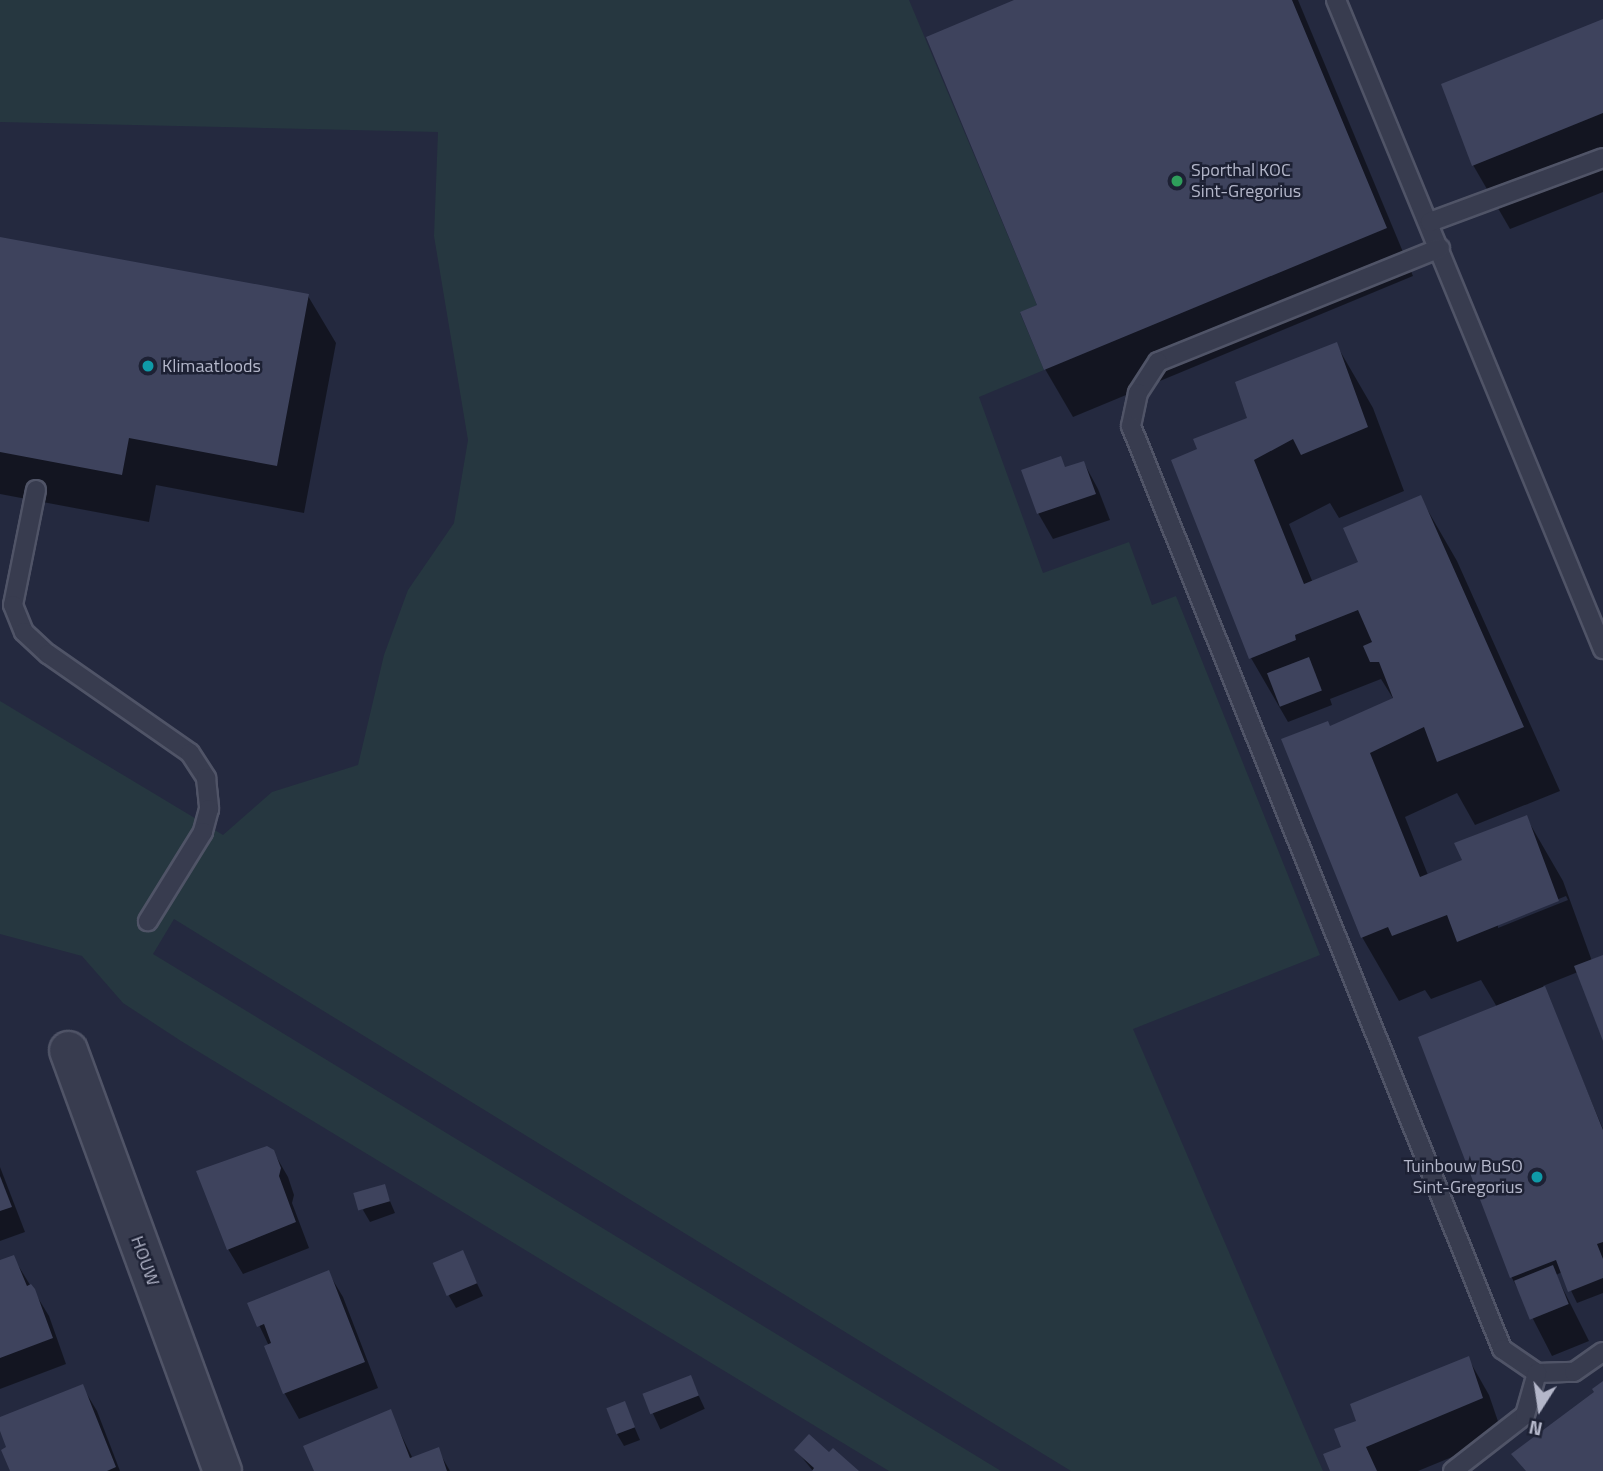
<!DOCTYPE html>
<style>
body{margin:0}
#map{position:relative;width:1603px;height:1471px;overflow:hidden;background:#24293f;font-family:"Titillium Web",sans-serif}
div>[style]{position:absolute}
.green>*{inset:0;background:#263740}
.shadow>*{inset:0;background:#0007;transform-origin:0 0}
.building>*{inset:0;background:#3e435d;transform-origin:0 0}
.roads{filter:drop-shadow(2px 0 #505467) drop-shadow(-2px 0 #505467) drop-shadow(0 2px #505467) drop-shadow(0 -2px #505467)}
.service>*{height:18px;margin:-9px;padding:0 9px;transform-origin:9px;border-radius:9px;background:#383c4f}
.minor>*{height:37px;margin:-18.5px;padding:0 18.5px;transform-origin:18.5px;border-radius:18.5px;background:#383c4f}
.dots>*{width:19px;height:19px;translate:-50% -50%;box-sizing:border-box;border:4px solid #1d2134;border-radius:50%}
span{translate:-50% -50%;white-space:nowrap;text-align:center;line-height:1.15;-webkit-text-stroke:5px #1d2134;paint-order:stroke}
.poi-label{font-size:18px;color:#b4b7ca}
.left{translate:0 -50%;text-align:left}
.right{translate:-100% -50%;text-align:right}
.street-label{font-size:18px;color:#b4b7ca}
.north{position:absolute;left:1505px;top:1373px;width:70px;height:70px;-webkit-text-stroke:5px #1d2134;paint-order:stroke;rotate:192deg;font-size:19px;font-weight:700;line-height:28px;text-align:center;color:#b4b7ca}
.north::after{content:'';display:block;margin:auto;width:24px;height:32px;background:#b4b7ca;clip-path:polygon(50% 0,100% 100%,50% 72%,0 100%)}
</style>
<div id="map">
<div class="green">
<i style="clip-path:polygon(0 0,909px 0,1037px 305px,1020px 313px,1044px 370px,979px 397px,1043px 573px,1129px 542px,1152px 605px,1176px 596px,1320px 955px,1133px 1029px,1323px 1471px,1071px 1471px,174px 919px,153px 954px,1001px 1471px,889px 1471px,181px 1041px,123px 1003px,82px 956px,0 934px,0 701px,223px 835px,272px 792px,358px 765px,384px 655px,408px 590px,454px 523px,468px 440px,434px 236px,438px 132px,0 122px)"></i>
</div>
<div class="shadow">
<i style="clip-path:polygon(1019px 0,1298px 0,1413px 276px,1073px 417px,1045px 369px)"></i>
<i style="clip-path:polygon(1603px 21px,1603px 192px,1510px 229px,1473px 165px)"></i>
<i style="clip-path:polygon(0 239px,308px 296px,336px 343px,304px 513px,156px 485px,149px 522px,0 494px)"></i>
<i style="clip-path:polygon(evenodd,1336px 344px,1373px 408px,1404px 491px,1339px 518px,1330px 503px,1289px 524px,1313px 583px,1360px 563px,1420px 497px,1457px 561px,1560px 791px,1475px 825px,1457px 793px,1405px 817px,1428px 875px,1464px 861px,1526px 817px,1563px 881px,1592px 961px,1603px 957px,1603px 1036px,1578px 972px,1543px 986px,1603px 1129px,1603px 1293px,1577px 1303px,1562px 1272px,1556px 1275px,1589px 1341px,1552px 1356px,1512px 1278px,1420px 1038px,1497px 1007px,1481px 980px,1431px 999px,1425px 990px,1399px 1001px,1362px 937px,1330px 728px,1394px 700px,1381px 679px,1330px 699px,1332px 705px,1288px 722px,1251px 658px,1173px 461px,1199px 450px,1249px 419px,1336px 344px,1566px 896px,1568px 900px,1498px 928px,1498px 924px,1566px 896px)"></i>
<i style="clip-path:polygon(1084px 463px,1098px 489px,1110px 520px,1053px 539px,1038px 513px)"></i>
<i style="clip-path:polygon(273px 1151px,288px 1177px,294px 1195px,292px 1203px,309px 1248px,243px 1274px,228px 1249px)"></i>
<i style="clip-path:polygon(0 1167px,25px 1232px,0 1241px)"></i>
<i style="clip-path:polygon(384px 1187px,395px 1213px,370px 1222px,363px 1210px)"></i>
<i style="clip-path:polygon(462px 1252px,483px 1296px,456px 1308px,449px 1296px)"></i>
<i style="clip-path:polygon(13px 1257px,49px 1316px,66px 1364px,0 1389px,0 1262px)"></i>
<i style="clip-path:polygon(328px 1272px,343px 1297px,378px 1388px,299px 1419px,285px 1394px,266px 1347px,269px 1346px,249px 1304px)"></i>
<i style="clip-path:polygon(1468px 1358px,1489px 1395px,1503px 1436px,1418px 1471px,1332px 1471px,1358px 1422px)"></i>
<i style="left:690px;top:1377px;width:35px;height:49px;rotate:65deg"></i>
<i style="clip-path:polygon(82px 1386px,97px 1411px,120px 1471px,12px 1471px,0 1419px)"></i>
<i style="clip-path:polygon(624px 1403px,640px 1440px,624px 1446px,617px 1434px)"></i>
<i style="clip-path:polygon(390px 1412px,413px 1459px,438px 1450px,450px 1471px,315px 1471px)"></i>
<i style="clip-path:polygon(796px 1450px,829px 1455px,857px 1471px,813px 1471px)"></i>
</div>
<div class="building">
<i style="clip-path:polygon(1014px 0,1292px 0,1387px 228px,1044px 370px,1020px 312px,1037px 305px,926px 37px)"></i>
<i style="clip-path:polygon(1603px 19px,1603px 113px,1472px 166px,1441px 84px)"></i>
<i style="clip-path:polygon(0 237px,309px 294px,277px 466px,129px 438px,122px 475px,0 452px)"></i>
<i style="clip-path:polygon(1337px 342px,1368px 427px,1301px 455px,1293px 439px,1254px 460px,1304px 584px,1358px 562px,1343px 528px,1421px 495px,1524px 727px,1437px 762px,1424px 727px,1370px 753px,1420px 877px,1462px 860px,1454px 843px,1527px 815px,1559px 901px,1457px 942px,1447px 915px,1392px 936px,1388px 927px,1361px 938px,1281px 739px,1328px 721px,1330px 726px,1393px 698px,1379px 662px,1370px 662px,1363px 646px,1372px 642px,1358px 610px,1295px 635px,1296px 640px,1249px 659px,1171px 460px,1197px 449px,1193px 439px,1247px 418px,1235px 382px)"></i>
<i style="clip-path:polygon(1061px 456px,1065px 467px,1084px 461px,1096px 494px,1037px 514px,1021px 470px)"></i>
<i style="left:1309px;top:657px;width:36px;height:45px;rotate:69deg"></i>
<i style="clip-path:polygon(1603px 955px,1603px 1041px,1574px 966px)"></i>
<i style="clip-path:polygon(1545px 986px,1603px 1130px,1603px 1242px,1597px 1244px,1603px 1259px,1603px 1278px,1568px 1292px,1556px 1260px,1510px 1278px,1418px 1037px)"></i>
<i style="clip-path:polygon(267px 1146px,274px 1150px,281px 1168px,279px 1176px,296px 1222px,227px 1250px,196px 1171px)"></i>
<i style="clip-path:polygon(0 1176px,12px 1207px,0 1211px)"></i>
<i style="left:385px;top:1184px;width:18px;height:33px;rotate:74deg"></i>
<i style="left:463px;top:1250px;width:36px;height:33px;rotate:67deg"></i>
<i style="clip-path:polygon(14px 1255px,27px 1286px,31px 1284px,35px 1289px,53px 1338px,0 1358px,0 1260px)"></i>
<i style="left:1553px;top:1265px;width:42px;height:42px;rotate:68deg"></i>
<i style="clip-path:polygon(329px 1270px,365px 1362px,283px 1394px,264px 1346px,271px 1343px,264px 1324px,257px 1327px,247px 1303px)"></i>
<i style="clip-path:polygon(1469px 1356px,1483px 1398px,1366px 1447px,1377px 1471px,1330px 1471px,1323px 1454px,1341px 1447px,1334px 1429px,1356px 1421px,1350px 1404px)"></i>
<i style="left:691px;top:1375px;width:22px;height:52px;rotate:69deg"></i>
<i style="clip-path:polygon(1603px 1381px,1603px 1471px,1526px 1471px,1511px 1454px,1594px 1392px,1592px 1389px)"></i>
<i style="clip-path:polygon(83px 1384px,116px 1467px,107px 1471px,10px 1471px,1px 1450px,6px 1447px,0 1431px,0 1417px)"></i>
<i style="left:625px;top:1401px;width:28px;height:20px;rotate:69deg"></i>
<i style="clip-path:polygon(391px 1409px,410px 1458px,439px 1447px,447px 1471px,314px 1471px,303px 1446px)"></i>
<i style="clip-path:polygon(809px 1434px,829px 1452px,833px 1448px,859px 1471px,812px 1471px,814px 1468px,794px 1450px)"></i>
</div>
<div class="roads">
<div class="service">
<i style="left:1336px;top:0;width:702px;rotate:67.64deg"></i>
<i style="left:1430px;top:222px;width:184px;rotate:-20.3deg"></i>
<i style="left:1440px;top:248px;width:304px;rotate:158deg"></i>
<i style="left:1158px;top:362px;width:37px;rotate:123deg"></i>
<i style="left:1138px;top:393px;width:34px;rotate:102deg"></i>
<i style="left:1131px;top:426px;width:995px;rotate:68.1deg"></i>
<i style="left:1502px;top:1349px;width:42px;rotate:34.4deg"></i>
<i style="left:1537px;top:1373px;width:37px;rotate:-2deg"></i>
<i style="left:1574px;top:1372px;width:35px;rotate:-35deg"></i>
<i style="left:36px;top:490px;width:117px;rotate:101.3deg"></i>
<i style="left:13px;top:605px;width:29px;rotate:68deg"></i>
<i style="left:24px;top:632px;width:33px;rotate:43deg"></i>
<i style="left:48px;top:654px;width:173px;rotate:34.9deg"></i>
<i style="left:190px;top:753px;width:30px;rotate:57deg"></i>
<i style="left:206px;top:778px;width:31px;rotate:84deg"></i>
<i style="left:209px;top:809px;width:24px;rotate:105deg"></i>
<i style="left:203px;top:832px;width:105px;rotate:121.7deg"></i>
<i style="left:1453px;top:1471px;width:91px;rotate:-37.9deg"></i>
<i style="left:1525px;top:1415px;width:44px;rotate:-74.1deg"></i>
</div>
<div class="minor">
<i style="left:68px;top:1050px;width:448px;rotate:69.9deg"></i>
</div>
</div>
<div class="dots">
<i style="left:1177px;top:181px;background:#2e9e5b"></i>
<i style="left:148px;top:366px;background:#0f9aa8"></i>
<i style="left:1537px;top:1177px;background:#0f9aa8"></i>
</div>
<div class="poi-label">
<span class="left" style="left:1191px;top:181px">Sporthal KOC<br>Sint-Gregorius</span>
<span class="left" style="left:162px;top:366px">Klimaatloods</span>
<span class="right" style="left:1523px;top:1177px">Tuinbouw BuSO<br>Sint-Gregorius</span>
</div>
<div class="street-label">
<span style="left:145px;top:1261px;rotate:70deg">HOUW</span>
</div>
<div class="north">N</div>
</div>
